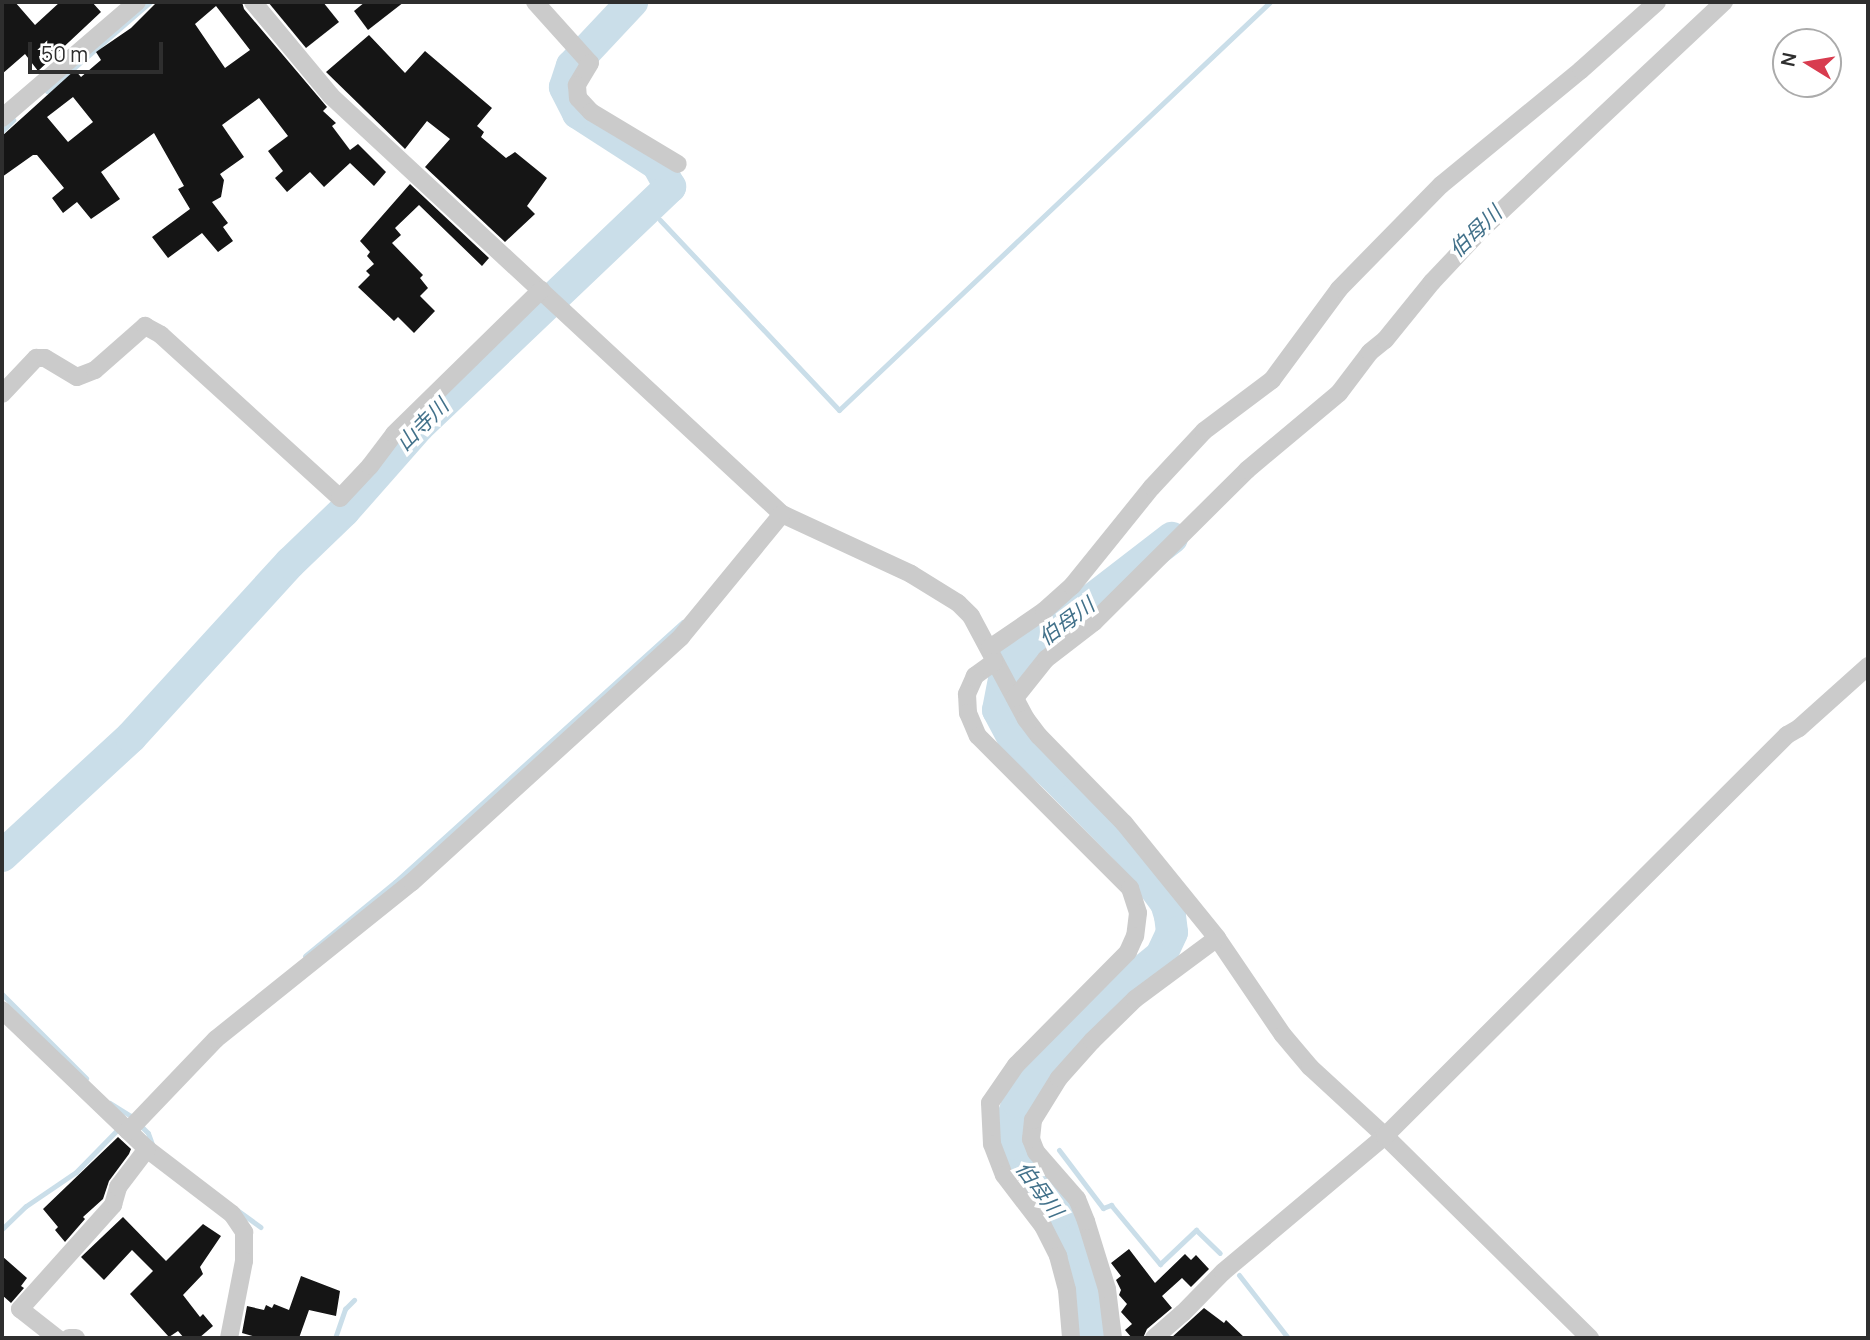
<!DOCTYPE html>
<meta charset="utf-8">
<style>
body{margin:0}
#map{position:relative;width:1870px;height:1340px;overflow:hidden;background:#fff;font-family:Manrope,"Noto Sans JP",sans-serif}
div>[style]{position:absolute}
.stream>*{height:5px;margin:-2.5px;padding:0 2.5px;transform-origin:2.5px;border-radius:2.5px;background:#cadee9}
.river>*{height:32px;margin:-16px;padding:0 16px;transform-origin:16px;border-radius:16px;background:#cadee9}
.building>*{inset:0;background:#151515}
.minor>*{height:18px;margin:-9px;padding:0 9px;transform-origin:9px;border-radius:9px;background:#cbcbcb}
span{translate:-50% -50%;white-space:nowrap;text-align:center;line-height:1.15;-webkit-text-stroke:7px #fff;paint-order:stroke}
.water-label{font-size:21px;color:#42718a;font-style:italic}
.frame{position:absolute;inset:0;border:4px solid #2e2e2e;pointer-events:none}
.north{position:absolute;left:1772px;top:28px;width:70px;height:70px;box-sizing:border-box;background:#fff;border:2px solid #ababab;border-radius:50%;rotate:281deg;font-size:19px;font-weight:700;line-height:28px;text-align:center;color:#2e2e2e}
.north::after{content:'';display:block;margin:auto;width:24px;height:32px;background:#d83c4f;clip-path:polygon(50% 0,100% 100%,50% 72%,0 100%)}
.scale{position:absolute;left:28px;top:42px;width:135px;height:32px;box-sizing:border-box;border:4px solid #2e2e2e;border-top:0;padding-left:9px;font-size:21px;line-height:24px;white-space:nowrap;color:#2e2e2e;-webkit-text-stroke:5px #fff;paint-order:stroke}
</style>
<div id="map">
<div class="stream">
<i style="left:47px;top:91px;width:136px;rotate:-40.8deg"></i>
<i style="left:2px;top:131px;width:16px;rotate:-45deg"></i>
<i style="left:660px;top:220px;width:261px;rotate:46.7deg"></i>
<i style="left:839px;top:410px;width:593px;rotate:-43.43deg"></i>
<i style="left:305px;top:956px;width:117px;rotate:-39.4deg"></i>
<i style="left:395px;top:882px;width:388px;rotate:-42.1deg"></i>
<i style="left:2px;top:994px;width:119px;rotate:45deg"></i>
<i style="left:110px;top:1103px;width:25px;rotate:32deg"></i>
<i style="left:131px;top:1116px;width:24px;rotate:45deg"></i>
<i style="left:148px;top:1133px;width:12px;rotate:70deg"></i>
<i style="left:1059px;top:1150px;width:73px;rotate:52.8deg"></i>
<i style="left:1103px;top:1208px;width:9px;rotate:-21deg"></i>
<i style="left:1111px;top:1205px;width:77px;rotate:50.3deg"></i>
<i style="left:1160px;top:1264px;width:50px;rotate:-43.4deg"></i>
<i style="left:1196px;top:1230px;width:33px;rotate:44deg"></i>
<i style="left:237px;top:1210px;width:29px;rotate:36deg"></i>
<i style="left:2px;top:1229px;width:33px;rotate:-44deg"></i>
<i style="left:26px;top:1206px;width:60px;rotate:-34.2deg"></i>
<i style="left:76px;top:1172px;width:64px;rotate:-45.6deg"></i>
<i style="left:1239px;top:1275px;width:80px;rotate:52.1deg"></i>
<i style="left:335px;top:1338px;width:31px;rotate:-71deg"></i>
<i style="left:345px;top:1309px;width:13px;rotate:-45deg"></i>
</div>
<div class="river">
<i style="left:2px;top:856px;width:176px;rotate:-42.7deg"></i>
<i style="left:131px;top:737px;width:236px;rotate:-47.6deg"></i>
<i style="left:290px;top:563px;width:75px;rotate:-43.9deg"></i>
<i style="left:344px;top:511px;width:113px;rotate:-48.6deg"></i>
<i style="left:419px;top:426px;width:347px;rotate:-43.6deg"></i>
<i style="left:670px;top:187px;width:26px;rotate:-119deg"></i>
<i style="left:657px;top:164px;width:94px;rotate:-147.2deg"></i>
<i style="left:578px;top:113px;width:29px;rotate:-117deg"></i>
<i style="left:565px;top:87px;width:22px;rotate:-72deg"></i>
<i style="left:572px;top:66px;width:88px;rotate:-46.8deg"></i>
<i style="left:1092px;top:1338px;width:46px;rotate:-90deg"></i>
<i style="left:1092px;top:1292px;width:38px;rotate:-105deg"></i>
<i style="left:1082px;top:1255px;width:47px;rotate:-119.3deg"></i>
<i style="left:1059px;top:1214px;width:67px;rotate:-129.6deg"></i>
<i style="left:1016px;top:1162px;width:19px;rotate:-108deg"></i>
<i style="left:1010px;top:1144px;width:18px;rotate:-90deg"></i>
<i style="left:1010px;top:1126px;width:25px;rotate:-72deg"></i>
<i style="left:1018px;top:1102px;width:54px;rotate:-54deg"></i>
<i style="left:1050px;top:1058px;width:61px;rotate:-47.7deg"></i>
<i style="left:1091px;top:1013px;width:90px;rotate:-39.2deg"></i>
<i style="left:1161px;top:956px;width:26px;rotate:-65deg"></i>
<i style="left:1172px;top:932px;width:16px;rotate:-97deg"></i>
<i style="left:1170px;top:916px;width:14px;rotate:-107deg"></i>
<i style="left:1166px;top:903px;width:66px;rotate:-126.3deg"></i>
<i style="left:1127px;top:850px;width:105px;rotate:-134.6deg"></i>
<i style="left:1053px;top:775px;width:52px;rotate:-138.1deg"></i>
<i style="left:1014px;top:740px;width:34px;rotate:-118deg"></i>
<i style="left:998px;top:710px;width:33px;rotate:-79deg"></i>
<i style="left:1004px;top:678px;width:19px;rotate:-65deg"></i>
<i style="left:1012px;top:661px;width:202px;rotate:-37.6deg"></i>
</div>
<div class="building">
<i style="clip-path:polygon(2px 2px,15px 2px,35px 25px,60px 2px,92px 2px,101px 12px,38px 71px,25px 54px,2px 74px)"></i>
<i style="clip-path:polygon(evenodd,157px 2px,242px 2px,244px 9px,327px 107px,323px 111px,336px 123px,332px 126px,350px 150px,358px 144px,386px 172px,374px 186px,350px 163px,324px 187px,310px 172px,287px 192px,275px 178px,283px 171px,268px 151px,288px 136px,259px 98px,222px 125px,244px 157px,220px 174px,224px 180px,221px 197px,212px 202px,228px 223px,223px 227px,233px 241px,218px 252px,202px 233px,168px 258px,152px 237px,190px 209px,178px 189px,184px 186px,154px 133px,101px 172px,120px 199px,91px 219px,77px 202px,63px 213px,52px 198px,64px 188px,37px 155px,33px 155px,2px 177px,2px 136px,75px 70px,81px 77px,101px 60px,96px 52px,131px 28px,157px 2px,216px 6px,250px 50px,225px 68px,195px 24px,216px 6px,157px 2px,73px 97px,93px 122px,68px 142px,47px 117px,73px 97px)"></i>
<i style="clip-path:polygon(268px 2px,323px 2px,339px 22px,306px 48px)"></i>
<i style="clip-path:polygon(365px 2px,404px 2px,368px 30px,354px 11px)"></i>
<i style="clip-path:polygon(369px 35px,405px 73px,425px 51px,492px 108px,477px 126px,484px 132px,481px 137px,506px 158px,515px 152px,547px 178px,527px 206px,535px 214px,505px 242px,425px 167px,450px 139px,427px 121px,405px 149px,326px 72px)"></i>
<i style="clip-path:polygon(410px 184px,489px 258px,482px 266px,419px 205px,395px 228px,401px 235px,392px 243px,423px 275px,420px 278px,428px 288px,420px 296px,435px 311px,414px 333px,398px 317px,394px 321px,358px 287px,370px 275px,366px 271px,374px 264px,367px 256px,370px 252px,360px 241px)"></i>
<i style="clip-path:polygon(118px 1137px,131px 1149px,129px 1154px,109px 1181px,103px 1199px,83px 1217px,85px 1219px,65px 1242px,55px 1230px,58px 1227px,43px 1209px)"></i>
<i style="clip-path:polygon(123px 1217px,166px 1261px,203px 1224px,221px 1236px,200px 1267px,203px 1274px,183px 1295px,200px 1317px,203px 1314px,213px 1326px,199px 1338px,184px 1338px,178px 1331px,169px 1337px,130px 1294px,153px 1271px,132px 1250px,104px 1280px,81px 1257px)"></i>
<i style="clip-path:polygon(1129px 1249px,1155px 1283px,1185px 1254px,1191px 1260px,1196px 1255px,1209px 1269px,1191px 1287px,1182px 1278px,1162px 1296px,1172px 1308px,1147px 1329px,1143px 1338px,1132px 1338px,1125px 1330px,1132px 1324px,1121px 1312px,1127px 1304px,1119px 1295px,1121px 1290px,1116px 1280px,1121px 1276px,1111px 1263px)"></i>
<i style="clip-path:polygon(2px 1256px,27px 1278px,21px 1286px,24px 1288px,11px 1303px,2px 1295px)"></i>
<i style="clip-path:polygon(301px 1276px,340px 1291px,336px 1316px,309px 1310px,299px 1338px,259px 1338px,242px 1333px,247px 1306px,264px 1310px,266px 1305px,272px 1308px,274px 1304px,289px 1310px)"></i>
<i style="clip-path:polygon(1204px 1308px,1224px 1323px,1226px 1320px,1245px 1338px,1171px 1338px)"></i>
</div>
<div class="minor">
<i style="left:253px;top:2px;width:122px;rotate:50.3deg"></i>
<i style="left:331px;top:96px;width:615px;rotate:42.83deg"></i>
<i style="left:782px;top:514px;width:142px;rotate:24.9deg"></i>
<i style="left:911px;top:574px;width:55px;rotate:31.7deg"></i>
<i style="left:958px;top:603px;width:18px;rotate:45deg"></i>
<i style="left:971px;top:616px;width:117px;rotate:61.9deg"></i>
<i style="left:1026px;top:719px;width:21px;rotate:53deg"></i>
<i style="left:1039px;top:736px;width:122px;rotate:45.7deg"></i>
<i style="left:1124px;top:823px;width:148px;rotate:51deg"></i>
<i style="left:1217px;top:938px;width:117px;rotate:55.8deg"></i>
<i style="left:1283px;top:1035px;width:42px;rotate:49.8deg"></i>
<i style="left:1310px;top:1067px;width:102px;rotate:42.6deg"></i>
<i style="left:1385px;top:1136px;width:288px;rotate:44.6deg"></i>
<i style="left:535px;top:2px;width:82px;rotate:48deg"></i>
<i style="left:590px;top:63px;width:26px;rotate:121deg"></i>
<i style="left:577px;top:85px;width:13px;rotate:86deg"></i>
<i style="left:578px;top:98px;width:19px;rotate:47deg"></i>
<i style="left:591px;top:112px;width:101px;rotate:30.9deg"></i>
<i style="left:2px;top:118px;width:178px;rotate:-40.7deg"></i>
<i style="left:2px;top:394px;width:50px;rotate:-46.6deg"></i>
<i style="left:36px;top:358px;width:9px"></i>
<i style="left:45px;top:358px;width:37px;rotate:31deg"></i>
<i style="left:77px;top:377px;width:19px;rotate:-21deg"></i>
<i style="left:95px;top:370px;width:67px;rotate:-41.3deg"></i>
<i style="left:145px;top:326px;width:18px;rotate:29deg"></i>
<i style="left:161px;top:335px;width:242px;rotate:42.3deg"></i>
<i style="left:340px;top:498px;width:44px;rotate:-46.8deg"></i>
<i style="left:370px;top:466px;width:40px;rotate:-53deg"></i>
<i style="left:394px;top:434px;width:206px;rotate:-44.4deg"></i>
<i style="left:990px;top:648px;width:65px;rotate:-34.4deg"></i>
<i style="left:1044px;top:611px;width:38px;rotate:-42deg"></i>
<i style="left:1072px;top:586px;width:127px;rotate:-51.1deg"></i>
<i style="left:1152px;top:487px;width:76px;rotate:-47.1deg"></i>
<i style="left:1204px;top:431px;width:85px;rotate:-36.9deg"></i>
<i style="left:1272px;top:380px;width:113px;rotate:-53.6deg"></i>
<i style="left:1339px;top:289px;width:146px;rotate:-45.6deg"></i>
<i style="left:1441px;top:185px;width:181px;rotate:-39.4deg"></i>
<i style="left:1581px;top:70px;width:102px;rotate:-41.8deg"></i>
<i style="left:994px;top:662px;width:24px;rotate:144deg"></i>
<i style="left:975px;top:676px;width:20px;rotate:114deg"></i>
<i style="left:967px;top:694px;width:19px;rotate:87deg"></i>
<i style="left:968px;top:713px;width:25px;rotate:67deg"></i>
<i style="left:978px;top:736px;width:215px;rotate:45deg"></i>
<i style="left:1130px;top:888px;width:26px;rotate:72deg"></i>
<i style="left:1138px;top:913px;width:23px;rotate:97deg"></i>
<i style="left:1135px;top:936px;width:17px;rotate:114deg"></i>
<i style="left:1128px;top:952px;width:159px;rotate:134.7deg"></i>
<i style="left:1016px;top:1065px;width:46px;rotate:124.4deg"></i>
<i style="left:990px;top:1103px;width:41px;rotate:87.2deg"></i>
<i style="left:992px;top:1144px;width:33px;rotate:69deg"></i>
<i style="left:1004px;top:1175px;width:64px;rotate:52.6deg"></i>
<i style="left:1043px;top:1226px;width:34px;rotate:63deg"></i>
<i style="left:1058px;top:1256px;width:35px;rotate:75deg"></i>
<i style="left:1067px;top:1290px;width:48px;rotate:85.2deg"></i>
<i style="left:1015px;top:698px;width:50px;rotate:-51.5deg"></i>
<i style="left:1046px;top:659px;width:61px;rotate:-37.6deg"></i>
<i style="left:1094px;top:622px;width:216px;rotate:-44.8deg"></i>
<i style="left:1247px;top:470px;width:120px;rotate:-39.9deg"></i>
<i style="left:1339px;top:393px;width:51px;rotate:-52.9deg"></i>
<i style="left:1370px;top:352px;width:19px;rotate:-39deg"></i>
<i style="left:1385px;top:340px;width:75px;rotate:-51deg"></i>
<i style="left:1432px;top:282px;width:70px;rotate:-46.7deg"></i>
<i style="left:1480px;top:231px;width:335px;rotate:-43.2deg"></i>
<i style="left:2px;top:1010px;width:201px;rotate:43.8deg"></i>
<i style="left:147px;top:1149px;width:107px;rotate:37.4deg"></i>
<i style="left:232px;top:1214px;width:22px;rotate:56deg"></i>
<i style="left:244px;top:1232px;width:29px;rotate:90deg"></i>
<i style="left:244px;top:1261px;width:78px;rotate:101deg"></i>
<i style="left:128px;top:1131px;width:127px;rotate:-46.3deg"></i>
<i style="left:216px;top:1039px;width:251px;rotate:-38.7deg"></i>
<i style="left:412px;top:882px;width:364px;rotate:-42.3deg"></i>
<i style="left:681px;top:637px;width:159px;rotate:-50.6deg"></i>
<i style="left:57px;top:1338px;width:47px;rotate:-141.9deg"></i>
<i style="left:20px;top:1309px;width:140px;rotate:-48.2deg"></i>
<i style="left:113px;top:1205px;width:19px;rotate:-74deg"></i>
<i style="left:118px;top:1187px;width:48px;rotate:-52.7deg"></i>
<i style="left:69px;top:1338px;width:7px"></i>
<i style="left:1113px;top:1338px;width:49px;rotate:-97deg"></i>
<i style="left:1107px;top:1289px;width:71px;rotate:-107.2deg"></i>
<i style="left:1086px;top:1221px;width:24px;rotate:-112deg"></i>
<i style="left:1077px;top:1199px;width:62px;rotate:-131.1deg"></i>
<i style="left:1036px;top:1152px;width:14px;rotate:-111deg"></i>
<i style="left:1031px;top:1139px;width:19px;rotate:-84deg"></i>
<i style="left:1033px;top:1120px;width:49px;rotate:-58.2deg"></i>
<i style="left:1059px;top:1078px;width:50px;rotate:-48.3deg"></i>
<i style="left:1092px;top:1041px;width:60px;rotate:-44.3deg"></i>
<i style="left:1135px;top:999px;width:102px;rotate:-36.6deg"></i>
<i style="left:1154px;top:1338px;width:38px;rotate:-41deg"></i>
<i style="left:1183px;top:1313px;width:57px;rotate:-45.7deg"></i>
<i style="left:1223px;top:1272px;width:212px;rotate:-40deg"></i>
<i style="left:1385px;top:1136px;width:568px;rotate:-44.93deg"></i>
<i style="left:1787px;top:735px;width:14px;rotate:-30deg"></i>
<i style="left:1799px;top:728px;width:93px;rotate:-41.9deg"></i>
</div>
<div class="water-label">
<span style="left:1475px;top:231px;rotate:-44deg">伯母川</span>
<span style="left:422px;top:424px;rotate:-45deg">山寺川</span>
<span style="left:1066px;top:621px;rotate:-37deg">伯母川</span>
<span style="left:1040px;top:1189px;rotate:54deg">伯母川</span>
</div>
<div class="frame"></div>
<div class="north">N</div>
<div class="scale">50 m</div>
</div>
